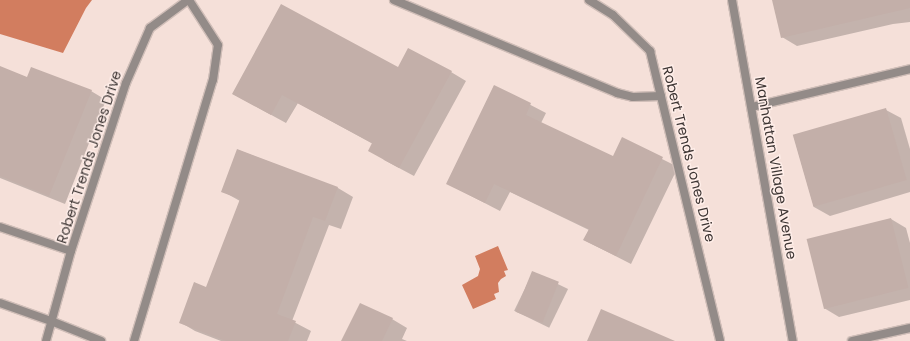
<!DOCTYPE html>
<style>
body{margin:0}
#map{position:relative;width:910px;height:341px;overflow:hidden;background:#f5e0d9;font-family:Poppins,sans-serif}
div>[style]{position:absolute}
.water>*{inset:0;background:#d27d5f}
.shadow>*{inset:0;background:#0003;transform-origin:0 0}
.building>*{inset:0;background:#c3afa9;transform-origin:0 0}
.roads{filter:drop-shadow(1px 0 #d0beb8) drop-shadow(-1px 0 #d0beb8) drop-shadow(0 1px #d0beb8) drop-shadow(0 -1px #d0beb8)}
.service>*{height:8px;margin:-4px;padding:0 4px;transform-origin:4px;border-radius:4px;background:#938b88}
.minor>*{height:8px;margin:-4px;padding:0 4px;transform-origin:4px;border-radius:4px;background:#938b88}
span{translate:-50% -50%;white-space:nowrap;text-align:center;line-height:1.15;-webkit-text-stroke:3px #ffeee9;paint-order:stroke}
.street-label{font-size:14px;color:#3d3533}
</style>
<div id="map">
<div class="water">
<i style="clip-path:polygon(0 0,92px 0,86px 8px,63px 53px,0 34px)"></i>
<i style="clip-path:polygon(498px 246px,508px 270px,504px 271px,506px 276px,501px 279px,498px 283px,499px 292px,494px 294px,496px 299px,473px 309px,462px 285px,478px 276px,480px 269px,475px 256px)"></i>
</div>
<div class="shadow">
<i style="clip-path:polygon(773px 0,910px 0,910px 22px,893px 24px,797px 46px,782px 37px)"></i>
<i style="clip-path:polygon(0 67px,28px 78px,91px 91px,106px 100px,65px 204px,0 178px)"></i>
<i style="clip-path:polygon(398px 69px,451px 72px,466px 81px,414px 176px,384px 160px,373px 144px,298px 103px,286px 123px,233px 94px)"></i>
<i style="clip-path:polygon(494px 86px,546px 113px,541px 123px,613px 158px,622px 139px,678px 167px,631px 264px,584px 240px,589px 230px,510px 192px,500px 211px,448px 184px)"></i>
<i style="clip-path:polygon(886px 110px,901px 118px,910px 149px,910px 192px,830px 216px,814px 207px,794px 137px)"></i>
<i style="clip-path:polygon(238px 150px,338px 188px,353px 197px,341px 229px,329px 225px,292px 321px,311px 331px,307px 341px,221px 341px,195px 331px,180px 322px,207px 288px,240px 201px,222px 191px)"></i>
<i style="clip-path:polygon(891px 219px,906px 228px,910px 243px,910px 300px,839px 317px,824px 308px)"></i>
<i style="left:533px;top:272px;width:39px;height:43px;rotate:26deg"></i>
<i style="clip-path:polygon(392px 319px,407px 328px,402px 339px,407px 341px,342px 341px)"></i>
</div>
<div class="building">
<i style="clip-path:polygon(772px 0,910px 0,910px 8px,781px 38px)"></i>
<i style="clip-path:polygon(281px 4px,398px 67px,408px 48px,452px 71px,399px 168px,368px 151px,372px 143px,282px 95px,271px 115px,232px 94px)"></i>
<i style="clip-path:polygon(0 66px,27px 77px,31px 67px,92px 90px,49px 196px,0 176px)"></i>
<i style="clip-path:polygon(494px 85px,531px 103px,526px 115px,613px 156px,622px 137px,663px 157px,616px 256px,583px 240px,589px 229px,494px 184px,485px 203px,446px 184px)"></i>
<i style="left:886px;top:108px;width:75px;height:97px;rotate:74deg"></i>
<i style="clip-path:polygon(237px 149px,338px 187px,325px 221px,313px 217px,277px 314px,296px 321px,288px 341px,226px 341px,179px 323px,194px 282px,206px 287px,240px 199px,221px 192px)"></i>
<i style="left:891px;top:218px;width:72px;height:87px;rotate:76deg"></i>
<i style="left:532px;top:271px;width:29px;height:44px;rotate:22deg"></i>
<i style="clip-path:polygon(360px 303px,393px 318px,382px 341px,341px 341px)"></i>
<i style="clip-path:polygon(601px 309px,675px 341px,587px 341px)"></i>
</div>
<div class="roads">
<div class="service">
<i style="left:394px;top:0;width:242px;rotate:22.6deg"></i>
<i style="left:617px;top:93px;width:16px;rotate:14deg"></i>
<i style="left:633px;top:97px;width:28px;rotate:-2deg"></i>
<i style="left:732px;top:0;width:346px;rotate:79.9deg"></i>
<i style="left:752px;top:107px;width:163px;rotate:-13.5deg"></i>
<i style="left:852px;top:341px;width:59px;rotate:-12.6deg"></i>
</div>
<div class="minor">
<i style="left:589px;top:0;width:28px;rotate:32deg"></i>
<i style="left:613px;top:15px;width:52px;rotate:44.2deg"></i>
<i style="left:650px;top:51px;width:298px;rotate:76.4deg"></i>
<i style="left:0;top:227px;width:75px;rotate:18.7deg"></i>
<i style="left:0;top:303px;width:54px;rotate:19.4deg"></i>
<i style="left:51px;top:321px;width:54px;rotate:21.8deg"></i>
<i style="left:46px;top:341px;width:93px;rotate:-74.5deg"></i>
<i style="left:71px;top:251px;width:177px;rotate:-71.9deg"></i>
<i style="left:126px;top:83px;width:60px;rotate:-66.4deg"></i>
<i style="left:150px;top:28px;width:47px;rotate:-36.4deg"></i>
<i style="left:134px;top:341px;width:273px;rotate:-73.2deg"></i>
<i style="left:213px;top:80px;width:35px;rotate:-82deg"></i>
<i style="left:218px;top:45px;width:54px;rotate:-122.8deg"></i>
</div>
</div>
<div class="street-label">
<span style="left:689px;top:154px;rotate:76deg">Robert Trends Jones Drive</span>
<span style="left:89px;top:157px;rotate:-72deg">Robert Trends Jones Drive</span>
<span style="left:776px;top:168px;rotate:80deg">Manhattan Village Avenue</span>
</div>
</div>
